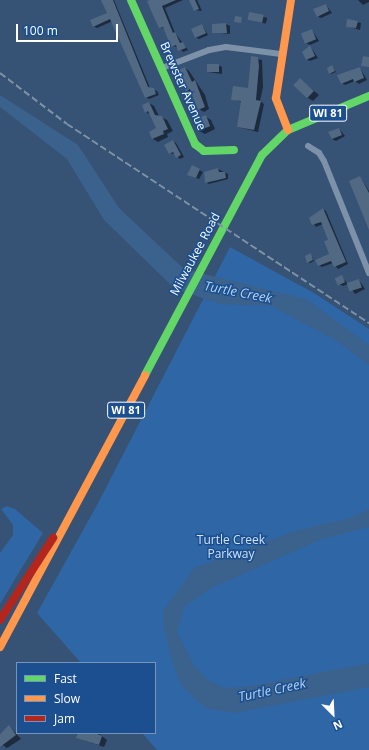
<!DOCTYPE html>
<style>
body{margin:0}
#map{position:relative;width:369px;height:750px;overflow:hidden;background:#365274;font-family:"Open Sans",sans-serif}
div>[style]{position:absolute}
.green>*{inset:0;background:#2f66a5}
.water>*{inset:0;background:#3b618d}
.shadow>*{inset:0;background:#0007;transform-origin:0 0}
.building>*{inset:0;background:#526984;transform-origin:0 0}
.street>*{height:6px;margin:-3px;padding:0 3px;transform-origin:3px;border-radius:3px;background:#7d92a8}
.fast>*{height:8px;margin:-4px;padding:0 4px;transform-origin:4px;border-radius:4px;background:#63d668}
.slow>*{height:8px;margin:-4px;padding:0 4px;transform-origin:4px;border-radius:4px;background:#ff974d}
.jam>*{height:8px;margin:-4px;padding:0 4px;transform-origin:4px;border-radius:4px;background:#b3261e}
.rail>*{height:2px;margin-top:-1px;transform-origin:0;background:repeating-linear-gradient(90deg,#7e92a7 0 7px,transparent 0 10px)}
span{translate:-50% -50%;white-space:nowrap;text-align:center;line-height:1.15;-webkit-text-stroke:3px #1b4f8f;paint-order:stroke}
.shield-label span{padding:1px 3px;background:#1b4f8f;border:1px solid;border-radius:3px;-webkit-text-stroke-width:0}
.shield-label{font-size:11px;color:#fff;font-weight:700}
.street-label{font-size:12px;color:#fff}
.park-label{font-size:12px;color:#cfe3fa}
.water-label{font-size:13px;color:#b5d3f5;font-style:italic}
.legend{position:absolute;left:16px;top:662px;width:140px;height:72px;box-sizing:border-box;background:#1b4f8f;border:1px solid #7695bc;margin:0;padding:5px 7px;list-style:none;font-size:12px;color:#fff}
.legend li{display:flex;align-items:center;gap:8px;height:20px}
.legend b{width:20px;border:1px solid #7695bc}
.north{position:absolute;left:313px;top:694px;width:40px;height:40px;-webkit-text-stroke:3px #1b4f8f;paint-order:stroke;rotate:156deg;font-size:11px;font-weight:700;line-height:16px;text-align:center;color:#fff}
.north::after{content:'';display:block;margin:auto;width:14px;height:18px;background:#fff;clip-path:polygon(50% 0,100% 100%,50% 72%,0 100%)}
.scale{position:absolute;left:16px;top:24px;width:102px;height:18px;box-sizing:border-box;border:2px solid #fff;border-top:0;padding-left:5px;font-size:12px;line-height:14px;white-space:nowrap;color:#fff;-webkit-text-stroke:3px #1b4f8f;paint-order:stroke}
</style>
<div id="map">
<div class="green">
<i style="clip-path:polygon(230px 247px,314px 293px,369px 329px,369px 750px,157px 750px,142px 733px,155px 733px,155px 663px,81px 663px,37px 613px,97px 505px)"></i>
<i style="clip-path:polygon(7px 506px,15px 509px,43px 533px,0 604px,0 553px,13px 535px,13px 525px,1px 509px)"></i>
</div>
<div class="water">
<i style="clip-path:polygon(0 95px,78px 145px,119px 208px,184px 269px,306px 299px,369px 345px,369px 365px,337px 341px,271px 306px,219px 304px,174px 288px,104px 220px,67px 159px,0 107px)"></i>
<i style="clip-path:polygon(369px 509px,369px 527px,322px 539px,211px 588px,184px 607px,177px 632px,193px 664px,208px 680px,225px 688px,246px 687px,369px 663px,369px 687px,235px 713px,205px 708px,181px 685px,172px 661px,164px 627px,163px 611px,194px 568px,295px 531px,350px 518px)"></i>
</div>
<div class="shadow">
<i style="clip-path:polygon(102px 0,114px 0,150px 88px,157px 91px,159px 95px,149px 99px,146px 97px,113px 21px,97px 28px,93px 26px,108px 14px)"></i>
<i style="clip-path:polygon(154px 0,183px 0,165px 8px,175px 33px,188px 50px,183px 52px,178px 47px,172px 46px,165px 29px,160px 27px)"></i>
<i style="clip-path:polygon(190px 0,197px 0,202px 11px,195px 10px)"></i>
<i style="clip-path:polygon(358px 0,369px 0,369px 2px,363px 5px)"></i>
<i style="clip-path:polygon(326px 5px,332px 13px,321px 18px,317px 16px)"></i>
<i style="left:250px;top:13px;width:18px;height:6px;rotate:16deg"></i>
<i style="clip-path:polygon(357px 22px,361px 23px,360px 30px,347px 26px)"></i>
<i style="clip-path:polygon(226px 24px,230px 26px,230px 34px,213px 32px,213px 25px)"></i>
<i style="clip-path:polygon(202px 25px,208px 35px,199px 39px,195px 37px)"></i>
<i style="clip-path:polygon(312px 30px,319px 41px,310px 45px,306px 43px)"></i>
<i style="clip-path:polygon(310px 46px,318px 58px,310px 61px,306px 59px,306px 48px)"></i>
<i style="clip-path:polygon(252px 58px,262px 60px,263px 87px,260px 101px,264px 104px,258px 132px,238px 127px,242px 102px,232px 99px,249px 90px)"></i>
<i style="clip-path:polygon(218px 65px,222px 67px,222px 74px,208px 72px)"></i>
<i style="clip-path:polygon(332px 66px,336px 72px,331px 74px,330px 73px)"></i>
<i style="clip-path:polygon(185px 68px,189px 71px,205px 95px,209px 109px,204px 112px,199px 109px,192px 92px,187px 90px)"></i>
<i style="clip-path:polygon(360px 68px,367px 80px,359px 84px,355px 81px,345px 85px,342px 83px,338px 75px)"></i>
<i style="clip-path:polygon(300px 79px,319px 95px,313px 101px,308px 98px)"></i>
<i style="clip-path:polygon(149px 103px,154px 106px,159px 116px,167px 120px,173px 131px,167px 134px,168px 137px,158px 142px,153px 139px,157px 129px,151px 115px,146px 112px)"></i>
<i style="clip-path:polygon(206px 117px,211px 120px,215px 129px,205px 134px,199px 131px)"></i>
<i style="clip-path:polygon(339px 129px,345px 136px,336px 141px,332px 139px)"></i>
<i style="clip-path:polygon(173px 141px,176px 143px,184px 157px,180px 159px,175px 154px,169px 153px)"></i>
<i style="clip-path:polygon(218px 169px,228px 174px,228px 179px,209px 184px,206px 182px)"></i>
<i style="clip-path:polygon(199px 170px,203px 172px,199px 179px,192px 176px)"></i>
<i style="clip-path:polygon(360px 177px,369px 191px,369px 210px)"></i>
<i style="clip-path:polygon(323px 209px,326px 211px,348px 264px,338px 269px,333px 263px,322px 267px,319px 265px,331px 254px,329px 240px,323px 224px,316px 227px,310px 218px)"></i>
<i style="clip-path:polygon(311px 254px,314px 261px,310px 263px,308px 262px)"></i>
<i style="clip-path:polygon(342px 277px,348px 284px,359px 280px,365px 289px,355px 294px,348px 284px,343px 286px,339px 284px)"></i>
<i style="clip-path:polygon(10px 727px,21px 739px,7px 748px,0 743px,0 734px)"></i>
<i style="clip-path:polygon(79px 733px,98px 733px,107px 740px,104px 747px,83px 740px,78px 737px)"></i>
</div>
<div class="building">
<i style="clip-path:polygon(101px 0,113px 0,148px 87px,154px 88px,156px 94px,145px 98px,110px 19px,93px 27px,90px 20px,107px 13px)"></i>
<i style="clip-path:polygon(150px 0,176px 0,162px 6px,173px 33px,175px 32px,180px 43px,183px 42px,186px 48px,178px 51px,176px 45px,171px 47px,163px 27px,159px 28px,153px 15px,147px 1px)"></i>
<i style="clip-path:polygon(189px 0,195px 0,199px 9px,194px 11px)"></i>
<i style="clip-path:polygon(326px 4px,329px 11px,317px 17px,313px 9px)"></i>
<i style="left:249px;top:12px;width:15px;height:8px;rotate:11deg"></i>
<i style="left:235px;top:16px;width:7px;height:6px;rotate:8deg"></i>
<i style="clip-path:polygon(347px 19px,358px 21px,356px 28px,346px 27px)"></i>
<i style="clip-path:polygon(226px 23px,227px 33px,212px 33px,212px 24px)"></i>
<i style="left:202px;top:24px;width:10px;height:12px;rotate:66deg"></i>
<i style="left:312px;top:29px;width:11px;height:12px;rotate:68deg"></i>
<i style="clip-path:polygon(310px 45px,315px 56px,306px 60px,302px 52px)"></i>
<i style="clip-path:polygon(251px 56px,258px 57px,259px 66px,256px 100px,261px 101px,254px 130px,237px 127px,241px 101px,231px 100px,233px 86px,248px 88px)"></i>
<i style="clip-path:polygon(363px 56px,369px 57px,369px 67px,361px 66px)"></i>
<i style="left:207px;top:64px;width:12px;height:8px"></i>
<i style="clip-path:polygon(332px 65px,335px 71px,329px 74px,327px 68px)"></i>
<i style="clip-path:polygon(185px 67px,192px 82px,195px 80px,205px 107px,198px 110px,190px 89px,186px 91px,177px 71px)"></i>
<i style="clip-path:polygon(360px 67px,364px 78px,354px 82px,353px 79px,341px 84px,337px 75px)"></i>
<i style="left:300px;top:78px;width:19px;height:10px;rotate:43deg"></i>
<i style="clip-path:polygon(149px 102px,155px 115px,162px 116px,168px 129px,163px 131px,164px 134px,152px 139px,149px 132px,156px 128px,148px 111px,145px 113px,142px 105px)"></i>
<i style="left:206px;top:115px;width:12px;height:13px;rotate:70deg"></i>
<i style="clip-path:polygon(339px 128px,342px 135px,332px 139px,328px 132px)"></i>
<i style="clip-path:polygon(173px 140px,181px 155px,176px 158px,173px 152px,169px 154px,164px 145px)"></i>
<i style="clip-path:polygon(192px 165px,200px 169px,196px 178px,187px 175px)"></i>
<i style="clip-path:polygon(218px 168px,219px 172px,225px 172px,226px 178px,205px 183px,204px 172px)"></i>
<i style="clip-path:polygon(360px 176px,369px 193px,369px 230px,349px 181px)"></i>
<i style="clip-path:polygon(323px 208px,346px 262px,334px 267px,331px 261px,318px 266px,315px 260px,329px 254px,324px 241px,328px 240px,321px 222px,312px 225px,309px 218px)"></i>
<i style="clip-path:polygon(311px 253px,313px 260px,307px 263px,305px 256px)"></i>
<i style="left:342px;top:275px;width:8px;height:8px;rotate:67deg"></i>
<i style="left:359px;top:279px;width:9px;height:13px;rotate:72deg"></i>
<i style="clip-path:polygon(9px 725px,16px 735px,0 747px,0 734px)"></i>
<i style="clip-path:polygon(78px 733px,95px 733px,102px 736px,99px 745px,76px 738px)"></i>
</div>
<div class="street">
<i style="left:162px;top:68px;width:50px;rotate:-21deg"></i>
<i style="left:209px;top:50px;width:17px;rotate:-10deg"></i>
<i style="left:226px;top:47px;width:55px;rotate:7.3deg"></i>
<i style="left:308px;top:146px;width:13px;rotate:32deg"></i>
<i style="left:319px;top:153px;width:9px;rotate:58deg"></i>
<i style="left:324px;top:161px;width:121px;rotate:68.1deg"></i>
</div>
<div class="fast">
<i style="left:131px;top:0;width:158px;rotate:66deg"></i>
<i style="left:195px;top:144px;width:11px;rotate:38deg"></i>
<i style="left:204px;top:151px;width:30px;rotate:-2deg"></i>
<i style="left:145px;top:375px;width:249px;rotate:-62deg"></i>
<i style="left:262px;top:155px;width:36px;rotate:-44deg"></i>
<i style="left:288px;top:130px;width:88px;rotate:-22.8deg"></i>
</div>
<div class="slow">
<i style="left:288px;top:130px;width:34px;rotate:-111deg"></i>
<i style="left:276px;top:98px;width:99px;rotate:-81.3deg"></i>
<i style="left:0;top:647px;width:308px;rotate:-61.9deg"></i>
</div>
<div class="jam">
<i style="left:0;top:620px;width:98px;rotate:-57.1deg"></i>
</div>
<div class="rail">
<i style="left:0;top:73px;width:84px;rotate:37.3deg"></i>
<i style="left:67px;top:124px;width:362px;rotate:33.4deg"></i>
</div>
<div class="shield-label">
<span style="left:328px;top:113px">WI 81</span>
<span style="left:126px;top:410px">WI 81</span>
</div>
<div class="street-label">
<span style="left:183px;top:86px;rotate:66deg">Brewster Avenue</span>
<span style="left:195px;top:254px;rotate:-62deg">Milwaukee Road</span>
</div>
<div class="park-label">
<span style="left:231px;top:547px">Turtle Creek<br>Parkway</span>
</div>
<div class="water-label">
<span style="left:238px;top:292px;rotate:11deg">Turtle Creek</span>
<span style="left:272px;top:690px;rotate:-12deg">Turtle Creek</span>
</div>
<ul class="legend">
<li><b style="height:5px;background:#63d668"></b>Fast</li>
<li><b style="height:5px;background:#ff974d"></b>Slow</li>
<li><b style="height:5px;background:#b3261e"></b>Jam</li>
</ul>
<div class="north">N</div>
<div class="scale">100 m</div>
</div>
